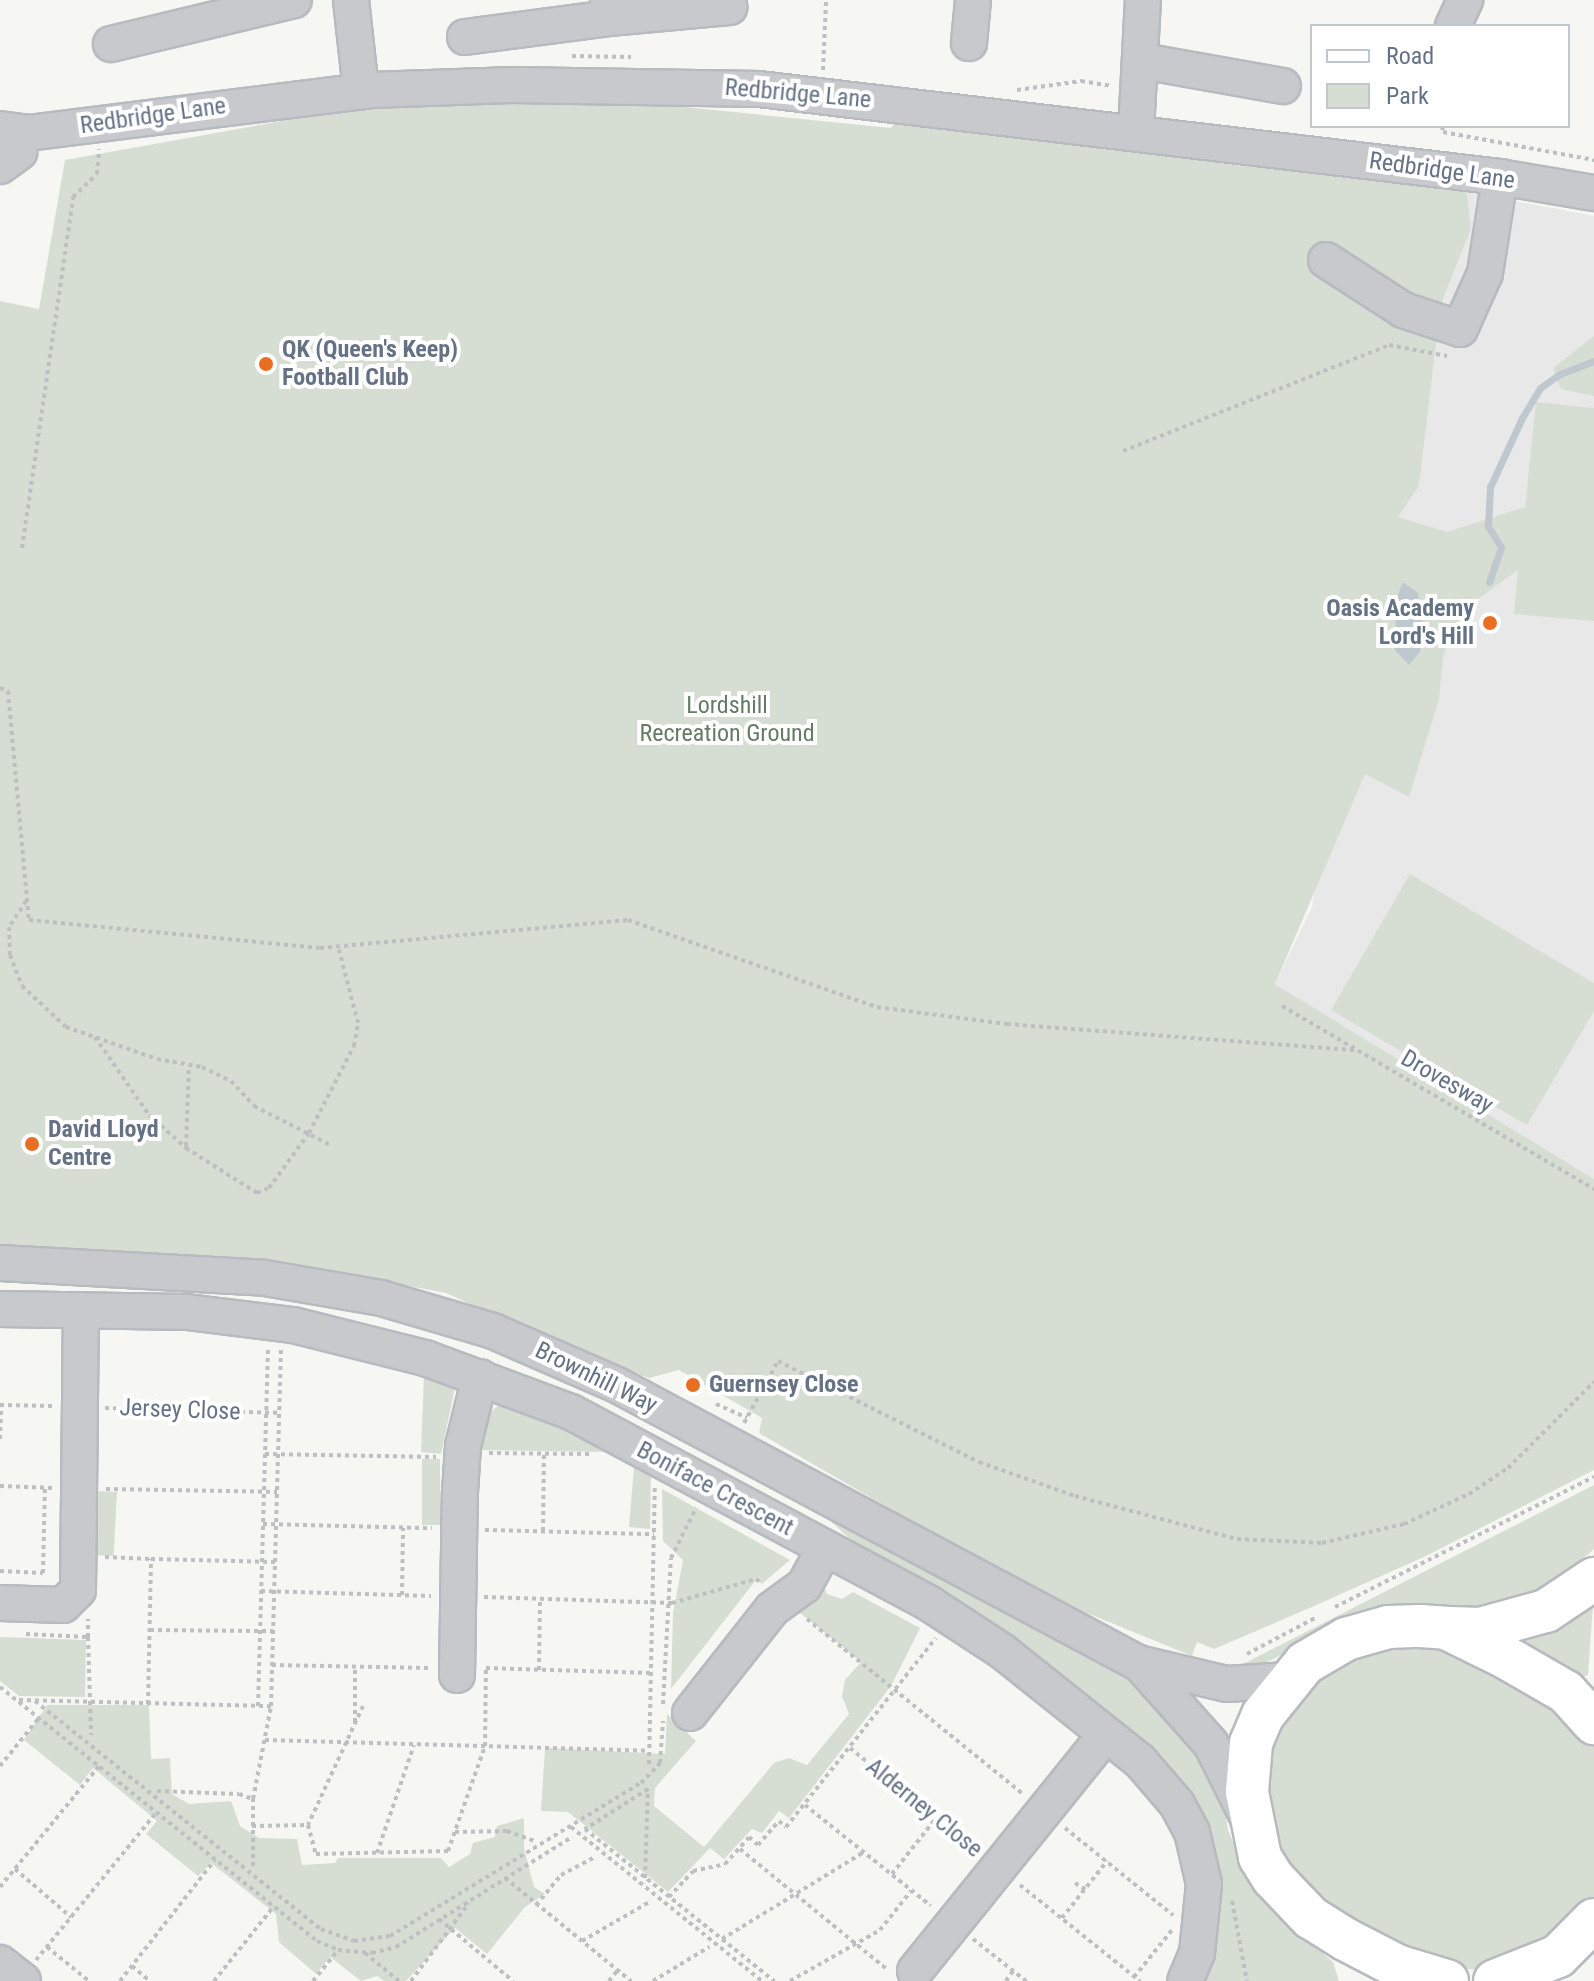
<!DOCTYPE html>
<style>
body{margin:0}
#map{position:relative;width:1594px;height:1981px;overflow:hidden;background:#f6f7f3;font-family:"Roboto Condensed",sans-serif}
div>[style]{position:absolute}
.built>*{inset:0;background:#e7e8e7}
.green>*{inset:0;background:#d6ded4;transform-origin:0 0}
.water>*{inset:0;background:#bfc8cf}
.stream>*{height:7px;margin:-3.5px;padding:0 3.5px;transform-origin:3.5px;border-radius:3.5px;background:#bfc8cf}
.path>*{height:4px;margin-top:-2px;transform-origin:0;background:repeating-linear-gradient(90deg,#bebfc2 0 4px,transparent 0 8px)}
.roads{filter:drop-shadow(2px 0 #b7babf) drop-shadow(-2px 0 #b7babf) drop-shadow(0 2px #b7babf) drop-shadow(0 -2px #b7babf)}
.minor>*{height:34px;margin:-17px;padding:0 17px;transform-origin:17px;border-radius:17px;background:#c7c9cd}
.major>*{height:42px;margin:-21px;padding:0 21px;transform-origin:21px;border-radius:21px;background:#fff}
.dots>*{width:22px;height:22px;translate:-50% -50%;box-sizing:border-box;border:4px solid #fff;border-radius:50%}
span{translate:-50% -50%;white-space:nowrap;text-align:center;line-height:1.15;-webkit-text-stroke:8px #fff;paint-order:stroke}
.street-label{font-size:24px;color:#657285}
.poi-label{font-size:24px;color:#657285;font-weight:700}
.left{translate:0 -50%;text-align:left}
.right{translate:-100% -50%;text-align:right}
.park-label{font-size:24px;color:#657c64}
.legend{position:absolute;left:1310px;top:24px;width:260px;height:104px;box-sizing:border-box;background:#fff;border:2px solid #c1c7ce;margin:0;padding:10px 14px;list-style:none;font-size:24px;color:#657285}
.legend li{display:flex;align-items:center;gap:16px;height:40px}
.legend b{width:40px;border:2px solid #c1c7ce}
</style>
<div id="map">
<div class="built">
<i style="clip-path:polygon(1467px 192px,1594px 216px,1594px 1179px,1275px 984px,1312px 907px,1375px 550px,1419px 486px,1441px 304px,1471px 229px)"></i>
</div>
<div class="green">
<i style="clip-path:polygon(477px 86px,891px 128px,897px 117px,1467px 192px,1471px 229px,1441px 304px,1419px 486px,1398px 517px,1447px 532px,1525px 507px,1536px 402px,1594px 408px,1594px 621px,1514px 614px,1518px 570px,1474px 602px,1453px 627px,1443px 657px,1439px 699px,1409px 797px,1365px 774px,1275px 984px,1594px 1179px,1594px 1470px,1426px 1556px,1312px 1607px,1214px 1649px,1197px 1642px,1192px 1656px,1033px 1591px,759px 1433px,762px 1418px,679px 1370px,649px 1378px,590px 1359px,446px 1293px,356px 1276px,226px 1257px,0 1253px,0 301px,39px 309px,65px 160px)"></i>
<i style="clip-path:polygon(1594px 336px,1594px 396px,1561px 389px,1553px 368px)"></i>
<i style="clip-path:polygon(1410px 874px,1594px 983px,1594px 1011px,1527px 1125px,1331px 1010px)"></i>
<i style="clip-path:polygon(424px 1374px,456px 1383px,441px 1454px,421px 1452px)"></i>
<i style="clip-path:polygon(502px 1403px,521px 1408px,610px 1452px,481px 1450px,490px 1412px)"></i>
<i style="left:422px;top:1459px;width:18px;height:66px"></i>
<i style="clip-path:polygon(634px 1466px,651px 1476px,650px 1529px,629px 1527px)"></i>
<i style="clip-path:polygon(1594px 1485px,1594px 1549px,1545px 1592px,1507px 1605px,1440px 1612px,1396px 1605px,1370px 1612px,1265px 1663px,1235px 1668px)"></i>
<i style="clip-path:polygon(662px 1489px,790px 1560px,762px 1584px,756px 1580px,671px 1689px,673px 1613px,683px 1560px,663px 1541px)"></i>
<i style="left:96px;top:1491px;width:21px;height:64px;rotate:3deg"></i>
<i style="clip-path:polygon(829px 1503px,1020px 1610px,1166px 1705px,1220px 1781px,1228px 1830px,1248px 1877px,1270px 1908px,1333px 1962px,1339px 1981px,1195px 1981px,1184px 1798px,876px 1562px,828px 1519px)"></i>
<i style="clip-path:polygon(821px 1581px,827px 1594px,842px 1599px,853px 1592px,920px 1628px,891px 1686px,789px 1818px,779px 1811px,762px 1833px,752px 1829px,724px 1859px,710px 1848px,668px 1892px,568px 1812px,541px 1811px,545px 1748px,665px 1754px,667px 1714px,696px 1741px,655px 1788px,654px 1806px,704px 1847px,774px 1763px,789px 1758px,807px 1765px,849px 1714px,842px 1696px,845px 1680px,861px 1662px,800px 1613px)"></i>
<i style="clip-path:polygon(1594px 1592px,1588px 1675px,1576px 1679px,1512px 1642px)"></i>
<i style="clip-path:polygon(0 1637px,86px 1640px,85px 1697px,19px 1696px,0 1681px)"></i>
<i style="clip-path:polygon(1414px 1638px,1525px 1680px,1594px 1738px,1594px 1902px,1565px 1934px,1483px 1970px,1452px 1968px,1365px 1936px,1288px 1876px,1258px 1785px,1276px 1716px,1335px 1656px)"></i>
<i style="clip-path:polygon(47px 1705px,149px 1705px,151px 1759px,170px 1758px,172px 1794px,189px 1804px,231px 1801px,240px 1826px,259px 1838px,297px 1839px,302px 1865px,335px 1863px,338px 1858px,441px 1858px,449px 1867px,470px 1854px,473px 1843px,495px 1837px,497px 1826px,524px 1818px,524px 1848px,534px 1887px,545px 1894px,525px 1907px,487px 1954px,455px 1928px,406px 1981px,384px 1981px,377px 1976px,361px 1981px,330px 1957px,316px 1974px,279px 1942px,276px 1914px,211px 1863px,198px 1876px,146px 1834px,157px 1821px,93px 1768px,80px 1785px,24px 1740px)"></i>
</div>
<div class="water">
<i style="clip-path:polygon(1403px 582px,1418px 593px,1424px 629px,1420px 652px,1409px 665px,1395px 650px,1396px 599px)"></i>
</div>
<div class="stream">
<i style="left:1489px;top:582px;width:37px;rotate:-71deg"></i>
<i style="left:1501px;top:547px;width:25px;rotate:-122deg"></i>
<i style="left:1488px;top:526px;width:39px;rotate:-87deg"></i>
<i style="left:1490px;top:487px;width:76px;rotate:-65.1deg"></i>
<i style="left:1522px;top:418px;width:35px;rotate:-59deg"></i>
<i style="left:1540px;top:388px;width:24px;rotate:-35deg"></i>
<i style="left:1560px;top:374px;width:36px;rotate:-21deg"></i>
</div>
<div class="path">
<i style="left:572px;top:56px;width:59px;rotate:1deg"></i>
<i style="left:823px;top:70px;width:70px;rotate:-87.5deg"></i>
<i style="left:1017px;top:90px;width:65px;rotate:-8deg"></i>
<i style="left:1081px;top:81px;width:30px;rotate:9deg"></i>
<i style="left:1442px;top:126px;width:6px;rotate:81deg"></i>
<i style="left:1443px;top:132px;width:154px;rotate:10.5deg"></i>
<i style="left:1123px;top:451px;width:286px;rotate:-21.7deg"></i>
<i style="left:1389px;top:345px;width:59px;rotate:10.7deg"></i>
<i style="left:22px;top:548px;width:355px;rotate:-81.7deg"></i>
<i style="left:73px;top:197px;width:33px;rotate:-44deg"></i>
<i style="left:97px;top:174px;width:25px;rotate:-85deg"></i>
<i style="left:0;top:688px;width:9px;rotate:21deg"></i>
<i style="left:8px;top:691px;width:230px;rotate:84.8deg"></i>
<i style="left:29px;top:920px;width:292px;rotate:5.5deg"></i>
<i style="left:320px;top:948px;width:309px;rotate:-5.2deg"></i>
<i style="left:628px;top:920px;width:264px;rotate:19.3deg"></i>
<i style="left:877px;top:1007px;width:131px;rotate:7.5deg"></i>
<i style="left:1007px;top:1024px;width:350px;rotate:4.3deg"></i>
<i style="left:26px;top:901px;width:31px;rotate:123deg"></i>
<i style="left:9px;top:927px;width:28px;rotate:88deg"></i>
<i style="left:10px;top:955px;width:33px;rotate:69deg"></i>
<i style="left:22px;top:986px;width:60px;rotate:43deg"></i>
<i style="left:66px;top:1027px;width:96px;rotate:19.4deg"></i>
<i style="left:157px;top:1059px;width:46px;rotate:10.1deg"></i>
<i style="left:202px;top:1067px;width:32px;rotate:26deg"></i>
<i style="left:231px;top:1081px;width:34px;rotate:47deg"></i>
<i style="left:254px;top:1106px;width:88px;rotate:27.1deg"></i>
<i style="left:1282px;top:1006px;width:362px;rotate:30.4deg"></i>
<i style="left:95px;top:1037px;width:95px;rotate:55.3deg"></i>
<i style="left:149px;top:1115px;width:50px;rotate:41.7deg"></i>
<i style="left:186px;top:1148px;width:84px;rotate:32.4deg"></i>
<i style="left:257px;top:1193px;width:13px;rotate:-23deg"></i>
<i style="left:269px;top:1188px;width:68px;rotate:-54deg"></i>
<i style="left:309px;top:1133px;width:98px;rotate:-62.7deg"></i>
<i style="left:354px;top:1046px;width:23px;rotate:-80deg"></i>
<i style="left:358px;top:1023px;width:80px;rotate:-104.6deg"></i>
<i style="left:186px;top:1146px;width:81px;rotate:-87.9deg"></i>
<i style="left:716px;top:1404px;width:34px;rotate:24deg"></i>
<i style="left:0;top:1405px;width:53px;rotate:1.1deg"></i>
<i style="left:105px;top:1408px;width:174px;rotate:1.6deg"></i>
<i style="left:744px;top:1423px;width:71px;rotate:-61.3deg"></i>
<i style="left:778px;top:1361px;width:225px;rotate:26.7deg"></i>
<i style="left:979px;top:1462px;width:102px;rotate:19.5deg"></i>
<i style="left:1075px;top:1496px;width:168px;rotate:14.9deg"></i>
<i style="left:1237px;top:1539px;width:85px;rotate:2.7deg"></i>
<i style="left:1322px;top:1543px;width:84px;rotate:-13deg"></i>
<i style="left:1404px;top:1524px;width:72px;rotate:-24.8deg"></i>
<i style="left:1469px;top:1494px;width:47px;rotate:-33.7deg"></i>
<i style="left:1508px;top:1468px;width:122px;rotate:-45deg"></i>
<i style="left:0;top:1439px;width:34px;rotate:-88deg"></i>
<i style="left:489px;top:1453px;width:100px;rotate:0.6deg"></i>
<i style="left:265px;top:1454px;width:171px;rotate:1deg"></i>
<i style="left:0;top:1486px;width:54px;rotate:2.1deg"></i>
<i style="left:106px;top:1489px;width:171px;rotate:1deg"></i>
<i style="left:263px;top:1524px;width:169px;rotate:1.4deg"></i>
<i style="left:485px;top:1530px;width:169px;rotate:1.4deg"></i>
<i style="left:543px;top:1531px;width:78px;rotate:-89.3deg"></i>
<i style="left:105px;top:1557px;width:46px;rotate:2.5deg"></i>
<i style="left:0;top:1571px;width:43px;rotate:2.7deg"></i>
<i style="left:43px;top:1573px;width:85px;rotate:-88.7deg"></i>
<i style="left:261px;top:1591px;width:170px;rotate:1.7deg"></i>
<i style="left:402px;top:1595px;width:67px;rotate:-89.1deg"></i>
<i style="left:484px;top:1597px;width:188px;rotate:1.8deg"></i>
<i style="left:672px;top:1603px;width:87px;rotate:-15.9deg"></i>
<i style="left:756px;top:1579px;width:8px;rotate:40deg"></i>
<i style="left:1335px;top:1607px;width:290px;rotate:-26.7deg"></i>
<i style="left:807px;top:1619px;width:279px;rotate:39deg"></i>
<i style="left:150px;top:1630px;width:123px;rotate:0.5deg"></i>
<i style="left:26px;top:1634px;width:62px;rotate:2.8deg"></i>
<i style="left:88px;top:1637px;width:18px;rotate:-90deg"></i>
<i style="left:88px;top:1637px;width:98px;rotate:88.2deg"></i>
<i style="left:1247px;top:1654px;width:79px;rotate:-27.9deg"></i>
<i style="left:272px;top:1665px;width:158px;rotate:1.1deg"></i>
<i style="left:539px;top:1670px;width:72px;rotate:-89.2deg"></i>
<i style="left:0;top:1687px;width:406px;rotate:38.7deg"></i>
<i style="left:317px;top:1941px;width:23px;rotate:23deg"></i>
<i style="left:338px;top:1950px;width:34px;rotate:5deg"></i>
<i style="left:372px;top:1953px;width:25px;rotate:-14deg"></i>
<i style="left:396px;top:1947px;width:208px;rotate:-32deg"></i>
<i style="left:19px;top:1700px;width:252px;rotate:1.4deg"></i>
<i style="left:35px;top:1701px;width:366px;rotate:38.6deg"></i>
<i style="left:321px;top:1929px;width:35px;rotate:20deg"></i>
<i style="left:354px;top:1941px;width:36px;rotate:-8deg"></i>
<i style="left:390px;top:1936px;width:294px;rotate:-31.4deg"></i>
<i style="left:641px;top:1783px;width:28px;rotate:-46deg"></i>
<i style="left:660px;top:1763px;width:42px;rotate:-85.9deg"></i>
<i style="left:148px;top:1704px;width:145px;rotate:-88.8deg"></i>
<i style="left:151px;top:1559px;width:124px;rotate:1.4deg"></i>
<i style="left:663px;top:1704px;width:146px;rotate:-86.9deg"></i>
<i style="left:671px;top:1558px;width:56px;rotate:-63.4deg"></i>
<i style="left:258px;top:1706px;width:357px;rotate:-88.4deg"></i>
<i style="left:363px;top:1706px;width:131px;rotate:114.8deg"></i>
<i style="left:308px;top:1825px;width:30px;rotate:75deg"></i>
<i style="left:316px;top:1854px;width:132px;rotate:-1.3deg"></i>
<i style="left:448px;top:1851px;width:111px;rotate:-70.6deg"></i>
<i style="left:485px;top:1746px;width:78px;rotate:-89.3deg"></i>
<i style="left:486px;top:1668px;width:165px;rotate:1.7deg"></i>
<i style="left:355px;top:1722px;width:55px;rotate:-90deg"></i>
<i style="left:265px;top:1740px;width:384px;rotate:1.6deg"></i>
<i style="left:850px;top:1748px;width:166px;rotate:38.9deg"></i>
<i style="left:649px;top:1764px;width:277px;rotate:-88.8deg"></i>
<i style="left:0;top:1766px;width:60px;rotate:-51deg"></i>
<i style="left:648px;top:1789px;width:75px;rotate:147.6deg"></i>
<i style="left:585px;top:1829px;width:243px;rotate:38.8deg"></i>
<i style="left:157px;top:1791px;width:82px;rotate:2.1deg"></i>
<i style="left:239px;top:1794px;width:15px;rotate:20deg"></i>
<i style="left:805px;top:1805px;width:161px;rotate:38.7deg"></i>
<i style="left:252px;top:1826px;width:56px;rotate:-1deg"></i>
<i style="left:571px;top:1827px;width:245px;rotate:38.9deg"></i>
<i style="left:1065px;top:1828px;width:139px;rotate:38.9deg"></i>
<i style="left:455px;top:1832px;width:52px;rotate:-1.1deg"></i>
<i style="left:507px;top:1831px;width:29px;rotate:20deg"></i>
<i style="left:740px;top:1849px;width:191px;rotate:39.3deg"></i>
<i style="left:377px;top:1853px;width:114px;rotate:-71.1deg"></i>
<i style="left:253px;top:1866px;width:67px;rotate:-90deg"></i>
<i style="left:253px;top:1799px;width:95px;rotate:-79deg"></i>
<i style="left:271px;top:1706px;width:356px;rotate:-88.4deg"></i>
<i style="left:15px;top:1869px;width:74px;rotate:40.6deg"></i>
<i style="left:892px;top:1874px;width:71px;rotate:-51.8deg"></i>
<i style="left:505px;top:1878px;width:163px;rotate:39.3deg"></i>
<i style="left:645px;top:1878px;width:89px;rotate:-88.1deg"></i>
<i style="left:1075px;top:1883px;width:12px;rotate:31deg"></i>
<i style="left:1020px;top:1885px;width:154px;rotate:38.7deg"></i>
<i style="left:0;top:1887px;width:156px;rotate:-50.7deg"></i>
<i style="left:669px;top:1897px;width:35px;rotate:-47deg"></i>
<i style="left:693px;top:1871px;width:33px;rotate:-12deg"></i>
<i style="left:725px;top:1864px;width:36px;rotate:-48deg"></i>
<i style="left:749px;top:1837px;width:12px;rotate:42deg"></i>
<i style="left:758px;top:1845px;width:32px;rotate:-49deg"></i>
<i style="left:779px;top:1821px;width:9px;rotate:41deg"></i>
<i style="left:786px;top:1827px;width:241px;rotate:-51.6deg"></i>
<i style="left:1232px;top:1901px;width:81px;rotate:79.4deg"></i>
<i style="left:536px;top:1905px;width:39px;rotate:-50deg"></i>
<i style="left:561px;top:1875px;width:38px;rotate:-28deg"></i>
<i style="left:1062px;top:1918px;width:73px;rotate:-51.7deg"></i>
<i style="left:439px;top:1919px;width:97px;rotate:40deg"></i>
<i style="left:722px;top:1939px;width:167px;rotate:-31.5deg"></i>
<i style="left:973px;top:1939px;width:68px;rotate:38.4deg"></i>
<i style="left:582px;top:1941px;width:80px;rotate:-30.1deg"></i>
<i style="left:47px;top:1947px;width:54px;rotate:39deg"></i>
<i style="left:365px;top:1953px;width:44px;rotate:39.5deg"></i>
<i style="left:36px;top:1960px;width:190px;rotate:-50.8deg"></i>
<i style="left:132px;top:1966px;width:23px;rotate:40deg"></i>
<i style="left:1134px;top:1977px;width:60px;rotate:-51deg"></i>
<i style="left:120px;top:1981px;width:154px;rotate:-51.9deg"></i>
<i style="left:214px;top:1981px;width:96px;rotate:-51.3deg"></i>
<i style="left:313px;top:1981px;width:40px;rotate:-51deg"></i>
<i style="left:411px;top:1981px;width:97px;rotate:-53.4deg"></i>
<i style="left:609px;top:1981px;width:14px;rotate:-51deg"></i>
<i style="left:653px;top:1981px;width:66px;rotate:-31.3deg"></i>
<i style="left:790px;top:1981px;width:103px;rotate:-29.5deg"></i>
<i style="left:880px;top:1930px;width:50px;rotate:-51.5deg"></i>
<i style="left:1006px;top:1981px;width:12px;rotate:-55deg"></i>
</div>
<div class="roads">
<div class="minor">
<i style="left:351px;top:0;width:92px;rotate:83.7deg"></i>
<i style="left:608px;top:0;width:18px;rotate:87deg"></i>
<i style="left:609px;top:18px;width:121px;rotate:-5.2deg"></i>
<i style="left:729px;top:7px;width:7px;rotate:-98deg"></i>
<i style="left:1453px;top:26px;width:29px;rotate:-65deg"></i>
<i style="left:465px;top:37px;width:145px;rotate:-7.5deg"></i>
<i style="left:969px;top:43px;width:43px;rotate:-84.7deg"></i>
<i style="left:111px;top:44px;width:188px;rotate:-13.5deg"></i>
<i style="left:1142px;top:61px;width:143px;rotate:10.1deg"></i>
<i style="left:0;top:129px;width:28px;rotate:8deg"></i>
<i style="left:28px;top:133px;width:346px;rotate:-7.1deg"></i>
<i style="left:371px;top:90px;width:142px;rotate:-2deg"></i>
<i style="left:513px;top:85px;width:246px;rotate:0.9deg"></i>
<i style="left:759px;top:89px;width:746px;rotate:6.77deg"></i>
<i style="left:1500px;top:177px;width:95px;rotate:9.7deg"></i>
<i style="left:1136px;top:132px;width:132px;rotate:-87deg"></i>
<i style="left:0;top:166px;width:24px;rotate:-36deg"></i>
<i style="left:1326px;top:260px;width:92px;rotate:33deg"></i>
<i style="left:1403px;top:310px;width:60px;rotate:18.4deg"></i>
<i style="left:1460px;top:329px;width:61px;rotate:-65.9deg"></i>
<i style="left:1485px;top:273px;width:97px;rotate:-81.1deg"></i>
<i style="left:0;top:1263px;width:265px;rotate:3.2deg"></i>
<i style="left:265px;top:1278px;width:118px;rotate:9.8deg"></i>
<i style="left:381px;top:1298px;width:117px;rotate:16.4deg"></i>
<i style="left:493px;top:1331px;width:135px;rotate:23.5deg"></i>
<i style="left:617px;top:1385px;width:591px;rotate:28.08deg"></i>
<i style="left:1138px;top:1663px;width:91px;rotate:13.3deg"></i>
<i style="left:1227px;top:1684px;width:60px;rotate:-3.8deg"></i>
<i style="left:0;top:1309px;width:187px;rotate:0.9deg"></i>
<i style="left:187px;top:1312px;width:107px;rotate:7deg"></i>
<i style="left:293px;top:1325px;width:136px;rotate:14deg"></i>
<i style="left:425px;top:1358px;width:156px;rotate:20.3deg"></i>
<i style="left:571px;top:1412px;width:407px;rotate:28.1deg"></i>
<i style="left:930px;top:1604px;width:86px;rotate:33.1deg"></i>
<i style="left:1002px;top:1651px;width:176px;rotate:38.6deg"></i>
<i style="left:1140px;top:1761px;width:57px;rotate:49.3deg"></i>
<i style="left:1177px;top:1804px;width:32px;rotate:62deg"></i>
<i style="left:1192px;top:1832px;width:53px;rotate:77deg"></i>
<i style="left:1204px;top:1884px;width:69px;rotate:95.8deg"></i>
<i style="left:1197px;top:1953px;width:30px;rotate:113deg"></i>
<i style="left:0;top:1603px;width:63px;rotate:1.8deg"></i>
<i style="left:63px;top:1605px;width:21px;rotate:-45deg"></i>
<i style="left:78px;top:1590px;width:280px;rotate:-89.4deg"></i>
<i style="left:1139px;top:1663px;width:108px;rotate:48.4deg"></i>
<i style="left:1211px;top:1744px;width:78px;rotate:63.4deg"></i>
<i style="left:457px;top:1675px;width:183px;rotate:-89.1deg"></i>
<i style="left:460px;top:1492px;width:46px;rotate:-86.3deg"></i>
<i style="left:463px;top:1446px;width:71px;rotate:-76.2deg"></i>
<i style="left:690px;top:1713px;width:132px;rotate:-51.7deg"></i>
<i style="left:772px;top:1609px;width:39px;rotate:-36deg"></i>
<i style="left:804px;top:1586px;width:43px;rotate:-61.1deg"></i>
<i style="left:0;top:1963px;width:29px;rotate:38deg"></i>
<i style="left:915px;top:1971px;width:304px;rotate:-51.1deg"></i>
</div>
<div class="major">
<i style="left:1451px;top:1628px;width:29px;rotate:2deg"></i>
<i style="left:1480px;top:1629px;width:68px;rotate:-15.3deg"></i>
<i style="left:1546px;top:1611px;width:58px;rotate:-33.7deg"></i>
<i style="left:1447px;top:1981px;width:52px;rotate:-163.3deg"></i>
<i style="left:1397px;top:1966px;width:59px;rotate:-152.6deg"></i>
<i style="left:1345px;top:1939px;width:40px;rotate:-148deg"></i>
<i style="left:1311px;top:1918px;width:55px;rotate:-133.5deg"></i>
<i style="left:1273px;top:1878px;width:25px;rotate:-122deg"></i>
<i style="left:1260px;top:1857px;width:66px;rotate:-101.3deg"></i>
<i style="left:1247px;top:1792px;width:49px;rotate:-85.3deg"></i>
<i style="left:1251px;top:1743px;width:30px;rotate:-67deg"></i>
<i style="left:1263px;top:1715px;width:67px;rotate:-51.1deg"></i>
<i style="left:1305px;top:1663px;width:48px;rotate:-30.3deg"></i>
<i style="left:1346px;top:1639px;width:44px;rotate:-15.9deg"></i>
<i style="left:1388px;top:1627px;width:32px;rotate:-2deg"></i>
<i style="left:1420px;top:1626px;width:26px;rotate:4deg"></i>
<i style="left:1446px;top:1628px;width:68px;rotate:26.2deg"></i>
<i style="left:1507px;top:1658px;width:68px;rotate:30deg"></i>
<i style="left:1566px;top:1692px;width:42px;rotate:47.9deg"></i>
<i style="left:1495px;top:1981px;width:68px;rotate:-21.6deg"></i>
<i style="left:1558px;top:1956px;width:51px;rotate:-45deg"></i>
</div>
</div>
<div class="dots">
<i style="left:266px;top:364px;background:#e96e21"></i>
<i style="left:1490px;top:623px;background:#e96e21"></i>
<i style="left:32px;top:1144px;background:#e96e21"></i>
<i style="left:693px;top:1385px;background:#e96e21"></i>
</div>
<div class="street-label">
<span style="left:798px;top:94px;rotate:5deg">Redbridge Lane</span>
<span style="left:153px;top:116px;rotate:-8deg">Redbridge Lane</span>
<span style="left:1442px;top:171px;rotate:8deg">Redbridge Lane</span>
<span style="left:1447px;top:1082px;rotate:30deg">Drovesway</span>
<span style="left:596px;top:1378px;rotate:26deg">Brownhill Way</span>
<span style="left:180px;top:1410px;rotate:2deg">Jersey Close</span>
<span style="left:715px;top:1489px;rotate:28deg">Boniface Crescent</span>
<span style="left:924px;top:1808px;rotate:39deg">Alderney Close</span>
</div>
<div class="poi-label">
<span class="left" style="left:282px;top:364px">QK (Queen's Keep)<br>Football Club</span>
<span class="right" style="left:1474px;top:623px">Oasis Academy<br>Lord's Hill</span>
<span class="left" style="left:48px;top:1144px">David Lloyd<br>Centre</span>
<span class="left" style="left:709px;top:1385px">Guernsey Close</span>
</div>
<div class="park-label">
<span style="left:727px;top:720px">Lordshill<br>Recreation Ground</span>
</div>
<ul class="legend">
<li><b style="height:10px;background:#fff"></b>Road</li>
<li><b style="height:22px;background:#d6ded4"></b>Park</li>
</ul>
</div>
